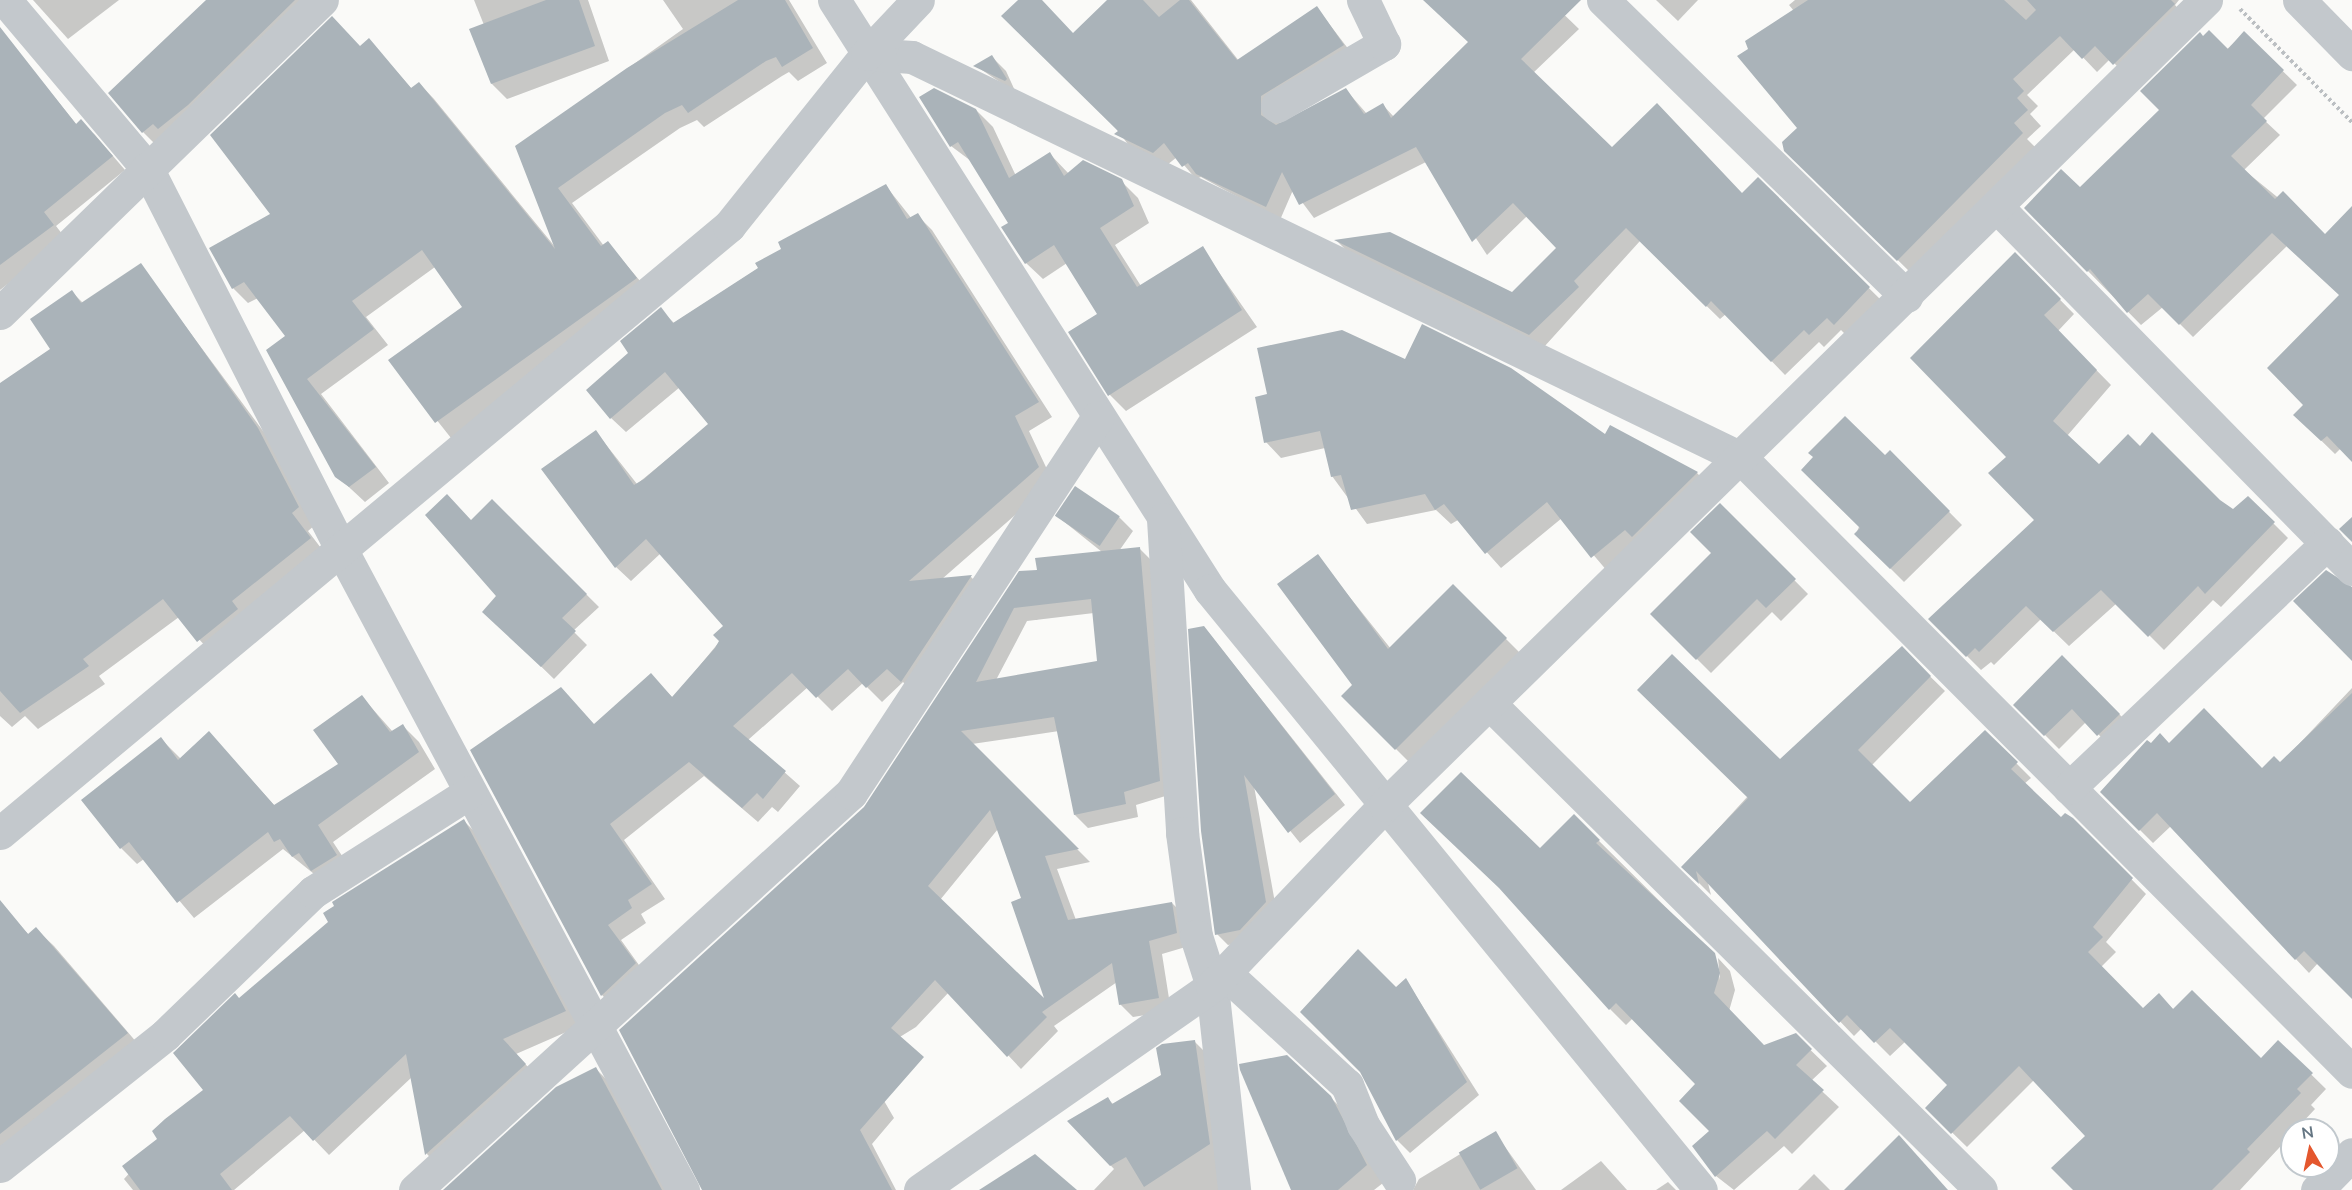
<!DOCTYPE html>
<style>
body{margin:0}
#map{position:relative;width:2352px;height:1190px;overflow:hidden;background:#fafaf8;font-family:Mulish,sans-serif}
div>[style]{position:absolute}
.shadow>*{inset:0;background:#0003}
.building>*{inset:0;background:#aab3b9;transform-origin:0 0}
.path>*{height:4px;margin-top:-2px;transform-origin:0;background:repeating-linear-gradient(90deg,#bbbfc2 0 3px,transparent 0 6px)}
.minor>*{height:33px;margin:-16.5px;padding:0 16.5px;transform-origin:16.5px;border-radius:16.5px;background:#c3c8cc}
span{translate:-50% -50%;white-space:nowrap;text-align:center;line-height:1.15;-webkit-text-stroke:6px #fff;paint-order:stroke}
.north{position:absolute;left:2280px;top:1118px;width:60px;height:60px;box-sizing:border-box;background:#fff;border:2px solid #c1c8cd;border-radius:50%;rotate:351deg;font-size:16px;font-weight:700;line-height:24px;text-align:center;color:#657683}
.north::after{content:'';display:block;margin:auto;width:21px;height:27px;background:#e4572e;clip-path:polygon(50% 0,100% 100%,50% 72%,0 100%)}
</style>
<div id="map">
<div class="shadow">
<i style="clip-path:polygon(33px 0,119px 0,68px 39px)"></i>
<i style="clip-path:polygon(208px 0,337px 0,161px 150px,143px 132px)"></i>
<i style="clip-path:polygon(474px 0,588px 0,609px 61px,507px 99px,492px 84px,484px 25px)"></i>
<i style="clip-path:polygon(663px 0,789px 0,827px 63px,798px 81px,789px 72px,782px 76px,704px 127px,697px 120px,680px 128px,572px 203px,604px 246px,608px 243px,651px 294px,451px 438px,390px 361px,464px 307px,435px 267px,366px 317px,388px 345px,321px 394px,389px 483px,365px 502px,337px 476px,287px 337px,258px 298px,248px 303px,233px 288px,361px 48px,369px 40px,412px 89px,419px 83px,434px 99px,556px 248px,517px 147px,683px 29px)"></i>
<i style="clip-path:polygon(1020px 0,1040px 0,1074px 35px,1110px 0,1191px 0,1239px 61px,1317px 8px,1356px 59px,1271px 120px,1287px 124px,1346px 90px,1367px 114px,1383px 105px,1394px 117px,1470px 43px,1442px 0,1549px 0,1579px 29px,1533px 73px,1612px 149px,1742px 195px,1758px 179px,1882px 301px,1848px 337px,1841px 330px,1824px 347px,1819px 342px,1785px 375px,1726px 314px,1720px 319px,1640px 241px,1544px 347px,1350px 254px,1337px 241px,1512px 293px,1558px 248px,1527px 216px,1487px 255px,1426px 162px,1314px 218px,1293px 190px,1280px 220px,1201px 177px,1196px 179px,1177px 157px,1167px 165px,1130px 147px)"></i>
<i style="clip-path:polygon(1656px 0,1698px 0,1678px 21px)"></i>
<i style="clip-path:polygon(1795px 0,2179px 0,2175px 5px,2188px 20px,2129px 78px,2110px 59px,2097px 72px,2075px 49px,2027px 95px,2038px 106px,2030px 114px,2041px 126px,2027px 139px,2036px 148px,1912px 274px,1786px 150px,1799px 128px,1750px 50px,1794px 11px,1789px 5px)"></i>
<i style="clip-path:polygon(2244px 33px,2297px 85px,2263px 119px,2280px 135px,2244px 170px,2325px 236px,2352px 209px,2352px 460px,2341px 448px,2335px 454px,2295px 415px,2305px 405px,2341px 296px,2287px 246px,2193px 337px,2163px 307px,2141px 325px,2026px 208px,2080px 189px)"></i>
<i style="clip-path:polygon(14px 47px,77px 125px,94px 134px,125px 170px,56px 226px,66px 239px,0 290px,0 58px)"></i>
<i style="clip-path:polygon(992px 57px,1006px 71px,1016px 93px,976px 66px)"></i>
<i style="clip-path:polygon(976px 110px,993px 127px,1016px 176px,1050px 154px,1069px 174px,1121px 181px,1138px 198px,1149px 223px,1115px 245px,1141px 286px,1202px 248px,1257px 327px,1126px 411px,1110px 395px,1099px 314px,1067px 263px,1043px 279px,1026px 263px,1010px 224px,971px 161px,951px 146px)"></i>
<i style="clip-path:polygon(886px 186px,912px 219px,917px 215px,932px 230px,1052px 417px,1029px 431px,1053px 482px,942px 579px,971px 577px,985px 591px,916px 696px,903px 682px,882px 702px,863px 683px,832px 711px,808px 687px,748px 740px,800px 786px,778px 812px,772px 807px,758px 822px,704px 776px,624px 840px,665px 899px,641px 914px,646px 923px,621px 940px,649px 979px,616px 1009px,602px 995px,595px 725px,651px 675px,673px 698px,720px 641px,725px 626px,661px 553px,631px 581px,616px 567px,596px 432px,637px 484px,710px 424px,680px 387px,626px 432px,611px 418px,631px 353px,660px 309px,674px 323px)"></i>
<i style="clip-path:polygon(2015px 254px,2074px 314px,2058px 331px,2111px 385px,2067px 436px,2099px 466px,2140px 448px,2233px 511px,2248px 498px,2288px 538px,2221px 607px,2213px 600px,2164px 650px,2117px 603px,2069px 646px,2041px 619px,1994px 665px,1991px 662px,1981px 670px,1930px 619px,2036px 520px,2008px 457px)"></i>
<i style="clip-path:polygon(140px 265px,275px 447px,315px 525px,308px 531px,327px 556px,216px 658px,179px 617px,99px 676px,105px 684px,38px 729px,25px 716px,12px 727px,0 716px,0 385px,52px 349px,72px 292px,83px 303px)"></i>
<i style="clip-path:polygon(1405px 361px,1605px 436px,1611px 427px,1697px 473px,1712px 488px,1608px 572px,1562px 518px,1501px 568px,1458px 520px,1451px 524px,1436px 510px,1367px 524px,1332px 476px,1325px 448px,1281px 458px,1266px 442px)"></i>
<i style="clip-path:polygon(1890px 452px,1962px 525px,1904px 582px,1856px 534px)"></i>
<i style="clip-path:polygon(492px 501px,599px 607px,573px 631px,587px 645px,554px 679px,497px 624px)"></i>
<i style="clip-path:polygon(1720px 505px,1808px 594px,1781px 621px,1772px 612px,1711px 673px,1652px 614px,1713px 553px)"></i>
<i style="clip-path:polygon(evenodd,1057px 516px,1119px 517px,1133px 531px,1119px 551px,1140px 549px,1153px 562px,1172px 794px,1136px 805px,1138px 817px,1088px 828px,1075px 815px,1059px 731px,972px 744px,1090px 862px,1057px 869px,1076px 920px,1172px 903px,1185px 916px,1189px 946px,1162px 954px,1171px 1011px,1133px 1017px,1120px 1004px,1117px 982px,1054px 1026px,1058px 1031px,1021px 1069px,949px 992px,916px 1027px,861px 1061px,894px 1118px,872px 1144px,896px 1190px,703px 1190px,865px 808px,1039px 571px,1102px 552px,1057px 516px,1094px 613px,1098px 662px,996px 680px,1027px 621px,1094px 613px,1057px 516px,998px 829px,1023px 899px,1048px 1003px,940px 900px,998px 829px)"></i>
<i style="clip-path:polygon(1317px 556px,1391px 649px,1453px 586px,1525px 658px,1415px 768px,1343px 696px,1354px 685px)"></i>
<i style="clip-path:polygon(1204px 627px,1345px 805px,1300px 843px,1254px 786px,1277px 914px,1251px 941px,1228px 945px,1217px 934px)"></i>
<i style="clip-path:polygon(1901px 648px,1945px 691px,1872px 765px,1910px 804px,1985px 732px,2031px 778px,2024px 784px,2061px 819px,2072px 819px,2146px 894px,2106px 942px,2116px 952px,2101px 967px,2143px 1010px,2159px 995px,2174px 1010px,2261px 1060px,2278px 1042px,2326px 1089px,2311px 1105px,2315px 1109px,2240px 1190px,2075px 1190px,2087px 1136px,2034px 1080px,1967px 1147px,1927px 1108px,1949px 1085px,1906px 1041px,1890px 1056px,1862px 1028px,1854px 1036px,1708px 883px,1711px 895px,1683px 867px,1780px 761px)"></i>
<i style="clip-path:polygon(2062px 657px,2133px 728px,2112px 748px,2086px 722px,2059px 749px,2015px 705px)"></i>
<i style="clip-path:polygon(2352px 688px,2352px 997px,2318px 963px,2309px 973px,2171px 826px,2153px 843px,2102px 792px,2151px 745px,2262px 770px,2280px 764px)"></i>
<i style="clip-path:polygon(362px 697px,393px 732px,403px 726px,419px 742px,435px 769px,333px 842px,352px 871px,329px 886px,283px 849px,194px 918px,144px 859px,137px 864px,121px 848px,161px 739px,181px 759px,209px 733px,275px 806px,340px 764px)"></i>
<i style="clip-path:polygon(464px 821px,478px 835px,580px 1026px,516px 1054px,539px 1079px,441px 1169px,427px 1154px,412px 1077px,329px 1155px,305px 1130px,234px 1190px,133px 1190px,124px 1179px,205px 1090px,240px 1000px)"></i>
<i style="clip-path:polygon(1590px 832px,1713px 954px,1720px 980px,1718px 958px,1730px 971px,1735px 990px,1729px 1011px,1764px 1047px,1795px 1035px,1827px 1066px,1811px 1081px,1839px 1107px,1792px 1154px,1784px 1146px,1734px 1190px,1716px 1176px,1694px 1146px,1711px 1131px,1697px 1084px,1633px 1018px,1626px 1025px,1610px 1009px,1540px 850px)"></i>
<i style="clip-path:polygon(14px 919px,29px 935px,36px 929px,54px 946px,144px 1051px,0 1165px,0 931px)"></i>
<i style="clip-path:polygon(1406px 980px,1479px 1095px,1410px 1153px,1397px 1140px,1361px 1071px,1396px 989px)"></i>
<i style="clip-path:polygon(1194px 1041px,1207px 1054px,1226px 1190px,1094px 1190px,1114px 1169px,1070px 1122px,1108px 1099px,1114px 1105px,1162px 1076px)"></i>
<i style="clip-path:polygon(596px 1069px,609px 1082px,667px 1190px,445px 1190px)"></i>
<i style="clip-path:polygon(1330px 1097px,1347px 1114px,1383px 1183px,1374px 1190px,1293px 1190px)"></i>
<i style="clip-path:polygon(1495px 1133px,1536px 1190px,1413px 1190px,1419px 1179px)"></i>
<i style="clip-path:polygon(1601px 1161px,1627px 1190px,1561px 1190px)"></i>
<i style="clip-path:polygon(1814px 1174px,1830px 1190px,1798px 1190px)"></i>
<i style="clip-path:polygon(1668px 1182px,1676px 1190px,1656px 1190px)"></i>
</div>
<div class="building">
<i style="clip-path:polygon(206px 0,295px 0,188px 105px,158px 129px,153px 124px,142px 133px,108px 93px)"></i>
<i style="clip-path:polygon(546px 0,579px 0,595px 46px,491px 84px,469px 29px)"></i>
<i style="clip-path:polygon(738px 0,785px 0,813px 48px,782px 67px,776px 57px,766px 61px,688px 113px,682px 105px,665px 113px,558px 188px,601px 246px,608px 241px,637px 278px,435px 423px,388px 360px,462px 307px,422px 250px,352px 301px,374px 329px,307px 379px,376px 467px,349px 487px,335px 477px,266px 350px,285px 336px,244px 282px,232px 289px,209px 248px,270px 214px,210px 135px,332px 16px,360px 46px,369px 38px,411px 88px,419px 82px,555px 249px,515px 146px,627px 68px)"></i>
<i style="clip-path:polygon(1018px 0,1042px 0,1073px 33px,1107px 0,1143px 0,1159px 17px,1180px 0,1189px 0,1237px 60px,1317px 6px,1344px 45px,1261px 96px,1261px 115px,1276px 125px,1346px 88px,1364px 114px,1383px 103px,1391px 118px,1468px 42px,1423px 0,1581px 0,1521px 59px,1612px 147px,1657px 103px,1742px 193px,1758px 177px,1870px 287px,1834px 325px,1827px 318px,1809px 335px,1804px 330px,1771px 362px,1711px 301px,1706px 307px,1626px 228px,1574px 281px,1579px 287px,1529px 335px,1334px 240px,1390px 232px,1512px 292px,1556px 248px,1513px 203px,1472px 242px,1416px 147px,1299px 205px,1282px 172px,1266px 207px,1196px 174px,1188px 163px,1182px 167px,1164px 143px,1153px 153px,1114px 134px,1118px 131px,1001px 16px)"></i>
<i style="clip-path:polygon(1808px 0,2004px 0,2026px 20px,2036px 10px,2027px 0,2171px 0,2175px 4px,2113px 65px,2095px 46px,2082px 59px,2060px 36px,2013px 79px,2024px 91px,2017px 98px,2028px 110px,2014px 123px,2023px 133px,1897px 261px,1784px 151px,1782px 142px,1797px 128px,1737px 56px,1748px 49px,1745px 41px)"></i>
<i style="clip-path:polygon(0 27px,76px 124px,81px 119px,113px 156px,44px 212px,54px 225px,0 265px)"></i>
<i style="clip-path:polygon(2209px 30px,2228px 49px,2244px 31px,2284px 70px,2251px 105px,2267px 121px,2231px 156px,2275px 199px,2283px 191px,2325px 234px,2352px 206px,2352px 462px,2327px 436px,2321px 441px,2293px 415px,2303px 405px,2267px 368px,2339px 295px,2272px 233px,2179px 325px,2148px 294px,2127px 313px,2090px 269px,2087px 272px,2024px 208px,2061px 169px,2080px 187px,2159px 110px,2140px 91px,2200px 32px,2203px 36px)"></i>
<i style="clip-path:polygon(992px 55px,1007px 79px,1005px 81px,973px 66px)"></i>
<i style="clip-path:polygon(934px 88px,976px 109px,1009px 178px,1050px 152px,1064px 176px,1083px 160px,1122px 179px,1134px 206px,1100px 228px,1137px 287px,1203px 246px,1242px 310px,1108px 396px,1068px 332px,1097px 314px,1054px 245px,1025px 264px,1001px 227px,1008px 223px,958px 142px,950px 147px,919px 97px)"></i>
<i style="clip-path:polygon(886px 184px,907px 219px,918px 213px,1039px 402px,1015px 416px,1039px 467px,909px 581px,972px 575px,901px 682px,887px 669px,866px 688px,848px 669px,816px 698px,792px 673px,733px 726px,786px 771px,763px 799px,757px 793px,742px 808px,689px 762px,610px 824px,652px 884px,628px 900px,632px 908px,608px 925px,636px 963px,601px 996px,470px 750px,561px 687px,594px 724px,651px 673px,672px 697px,715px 648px,719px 641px,713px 635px,723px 626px,646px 539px,615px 568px,541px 469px,596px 430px,634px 485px,644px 479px,708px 424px,665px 372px,610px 419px,586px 390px,628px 353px,620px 341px,661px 307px,673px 323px,758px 268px,755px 263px,781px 249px,778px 242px)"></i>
<i style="clip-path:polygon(2015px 252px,2061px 299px,2044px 315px,2097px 370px,2053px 421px,2099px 464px,2128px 434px,2140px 446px,2152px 432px,2220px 500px,2233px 509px,2248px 496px,2275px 522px,2205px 594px,2198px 586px,2148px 637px,2101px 590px,2053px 632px,2026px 606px,1979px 652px,1975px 648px,1966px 657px,1928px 619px,2034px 520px,1988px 473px,2006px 457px,1910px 358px)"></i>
<i style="clip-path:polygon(141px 263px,258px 428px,299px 507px,292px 513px,311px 538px,232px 601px,238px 609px,197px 642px,163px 599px,83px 659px,89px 666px,20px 713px,0 691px,0 383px,50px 349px,30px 319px,72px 290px,81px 303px)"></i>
<i style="clip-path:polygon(1422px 324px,1511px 368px,1605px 434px,1610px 425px,1698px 472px,1632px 537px,1625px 530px,1591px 558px,1547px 502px,1485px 554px,1444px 504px,1435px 510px,1425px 494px,1351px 510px,1341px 475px,1331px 477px,1320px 431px,1264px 443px,1255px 397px,1267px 394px,1257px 348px,1342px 330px,1405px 359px)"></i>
<i style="clip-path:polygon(1845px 416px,1885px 455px,1890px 450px,1950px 511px,1890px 569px,1854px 534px,1860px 528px,1801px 470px,1813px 457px,1808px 453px)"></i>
<i style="left:1075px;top:486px;width:54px;height:36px;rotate:34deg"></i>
<i style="clip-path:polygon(447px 494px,471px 520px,492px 499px,587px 594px,562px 618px,576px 631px,541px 667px,482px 612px,496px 596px,425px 515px)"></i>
<i style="clip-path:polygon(1720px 503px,1796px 579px,1766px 608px,1757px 599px,1696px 660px,1650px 614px,1711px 553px,1690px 532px)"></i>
<i style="clip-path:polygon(2352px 517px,2352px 542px,2339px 529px)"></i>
<i style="clip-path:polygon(evenodd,1140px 547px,1160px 781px,1124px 792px,1126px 804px,1074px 815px,1054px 717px,961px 731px,1079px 849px,1045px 856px,1068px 920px,1172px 902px,1177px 933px,1149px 941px,1159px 998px,1119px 1005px,1112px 963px,1042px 1012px,1047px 1017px,1007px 1057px,935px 980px,891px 1028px,924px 1057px,860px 1130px,892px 1190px,702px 1190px,619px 1030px,864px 807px,1019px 571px,1037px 570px,1035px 558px,1140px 547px,1091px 599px,1097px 661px,976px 682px,1014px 608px,1091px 599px,1140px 547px,990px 810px,1021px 898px,1011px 902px,1044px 998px,928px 886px,990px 810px)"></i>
<i style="clip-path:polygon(1318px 554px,1388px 649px,1453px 584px,1507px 638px,1395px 750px,1341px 696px,1352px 685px,1277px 584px)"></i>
<i style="clip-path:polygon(2326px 570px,2352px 587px,2352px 661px,2293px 601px)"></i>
<i style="clip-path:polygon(1204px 626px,1335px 794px,1288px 833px,1244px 775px,1266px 902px,1240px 930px,1215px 935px,1201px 831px,1188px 629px)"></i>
<i style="clip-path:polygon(1902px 646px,1931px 676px,1858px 750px,1910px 802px,1985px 730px,2018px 762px,2011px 769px,2061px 817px,2065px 813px,2073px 818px,2133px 878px,2093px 927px,2103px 937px,2088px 952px,2143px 1008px,2159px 993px,2173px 1009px,2192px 990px,2261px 1058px,2278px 1040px,2313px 1073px,2297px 1089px,2301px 1093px,2247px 1149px,2250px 1152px,2212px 1190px,2073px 1190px,2051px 1168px,2085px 1136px,2019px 1066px,1951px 1134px,1925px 1108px,1947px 1085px,1890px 1028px,1874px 1043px,1847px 1015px,1839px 1023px,1696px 871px,1699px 884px,1681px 867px,1748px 798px,1637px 690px,1672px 654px,1780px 759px)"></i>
<i style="clip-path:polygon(2062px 655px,2120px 714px,2097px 736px,2072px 709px,2044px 736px,2013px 705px)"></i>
<i style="clip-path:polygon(2352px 693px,2352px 999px,2304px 951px,2295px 960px,2157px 813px,2139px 831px,2100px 792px,2147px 740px,2151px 743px,2160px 733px,2169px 743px,2204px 708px,2262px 768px,2274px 756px,2280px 762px)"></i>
<i style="clip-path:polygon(362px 695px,390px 732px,403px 724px,419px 752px,318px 825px,337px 855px,311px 871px,299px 853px,292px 857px,280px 839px,274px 842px,268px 832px,177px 903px,129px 842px,120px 849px,81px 800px,161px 737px,178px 760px,209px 731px,274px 805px,338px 764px,313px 730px)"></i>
<i style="clip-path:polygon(1461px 772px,1540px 848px,1574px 814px,1600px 840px,1596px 843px,1715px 953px,1720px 973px,1714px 993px,1764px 1045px,1796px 1033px,1812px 1049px,1796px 1065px,1824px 1090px,1775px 1139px,1767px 1131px,1715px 1177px,1692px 1146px,1709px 1131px,1679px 1101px,1695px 1084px,1616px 1003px,1609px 1010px,1499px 888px,1420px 813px)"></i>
<i style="clip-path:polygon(464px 819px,566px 1011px,503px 1039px,526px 1064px,425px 1155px,406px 1054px,313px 1141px,290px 1116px,220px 1174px,232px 1190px,140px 1190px,122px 1166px,157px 1139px,152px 1131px,165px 1119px,203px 1090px,173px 1053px,235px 993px,239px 998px,328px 922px,323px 913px,334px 906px,332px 902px)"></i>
<i style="clip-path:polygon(0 900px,28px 934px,36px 927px,128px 1033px,0 1134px)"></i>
<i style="clip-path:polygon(1358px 949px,1396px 987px,1406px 978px,1467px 1082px,1396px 1141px,1360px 1072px,1300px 1012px)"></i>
<i style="clip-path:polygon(1195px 1040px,1210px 1144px,1144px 1187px,1126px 1157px,1110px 1166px,1067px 1121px,1108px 1097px,1112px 1104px,1161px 1075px,1156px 1048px,1162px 1044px)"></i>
<i style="clip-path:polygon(1287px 1055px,1331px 1096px,1367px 1165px,1338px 1190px,1291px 1190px,1240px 1070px,1239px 1064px)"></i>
<i style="clip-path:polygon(596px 1067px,662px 1190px,443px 1190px,556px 1087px)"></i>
<i style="left:1496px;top:1131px;width:43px;height:43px;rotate:60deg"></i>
<i style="clip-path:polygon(1899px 1135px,1948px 1190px,1844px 1190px)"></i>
<i style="clip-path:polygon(1035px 1154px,1077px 1190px,979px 1190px)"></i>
</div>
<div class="path">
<i style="left:2240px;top:9px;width:159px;rotate:45.3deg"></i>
</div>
<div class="minor">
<i style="left:5px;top:0;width:220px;rotate:49.8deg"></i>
<i style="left:147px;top:168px;width:428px;rotate:63deg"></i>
<i style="left:341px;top:549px;width:727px;rotate:61.92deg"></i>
<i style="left:834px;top:0;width:700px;rotate:57.49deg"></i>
<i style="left:1210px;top:590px;width:775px;rotate:50.71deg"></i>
<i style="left:1603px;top:0;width:424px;rotate:44.3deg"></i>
<i style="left:2299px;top:0;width:76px;rotate:45.5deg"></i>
<i style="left:867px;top:54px;width:45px;rotate:3.8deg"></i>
<i style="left:912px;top:57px;width:921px;rotate:25.81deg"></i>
<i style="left:1741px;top:458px;width:866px;rotate:45.14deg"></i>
<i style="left:1277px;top:106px;width:124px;rotate:-30.1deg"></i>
<i style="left:1384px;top:44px;width:49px;rotate:-115.5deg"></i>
<i style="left:1997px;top:207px;width:507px;rotate:45.56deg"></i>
<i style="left:0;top:313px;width:449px;rotate:-44.2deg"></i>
<i style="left:1163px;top:519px;width:315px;rotate:86.5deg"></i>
<i style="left:1182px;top:833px;width:104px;rotate:82.3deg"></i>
<i style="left:1196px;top:936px;width:52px;rotate:72.3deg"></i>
<i style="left:1212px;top:986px;width:205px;rotate:83.8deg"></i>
<i style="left:1489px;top:703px;width:692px;rotate:44.71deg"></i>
<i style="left:2069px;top:788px;width:356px;rotate:-43.5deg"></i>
<i style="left:0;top:833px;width:949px;rotate:-39.78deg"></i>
<i style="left:729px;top:226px;width:221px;rotate:-51.3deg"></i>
<i style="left:867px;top:54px;width:74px;rotate:-46.6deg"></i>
<i style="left:1225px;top:973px;width:166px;rotate:42.6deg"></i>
<i style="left:1347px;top:1085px;width:43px;rotate:68.2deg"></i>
<i style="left:1363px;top:1125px;width:66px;rotate:56.8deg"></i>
<i style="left:0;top:1166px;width:211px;rotate:-38.4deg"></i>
<i style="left:165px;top:1035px;width:206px;rotate:-44deg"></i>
<i style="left:313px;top:892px;width:186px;rotate:-32.5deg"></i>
<i style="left:415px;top:1190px;width:590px;rotate:-42.32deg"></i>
<i style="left:851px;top:793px;width:450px;rotate:-56.7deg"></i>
<i style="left:920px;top:1190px;width:356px;rotate:-34.9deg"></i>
<i style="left:1212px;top:986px;width:250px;rotate:-46.3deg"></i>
<i style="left:1385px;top:805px;width:1150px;rotate:-44.44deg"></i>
<i style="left:2317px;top:1190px;width:50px;rotate:-45.8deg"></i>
</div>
<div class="north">N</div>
</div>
